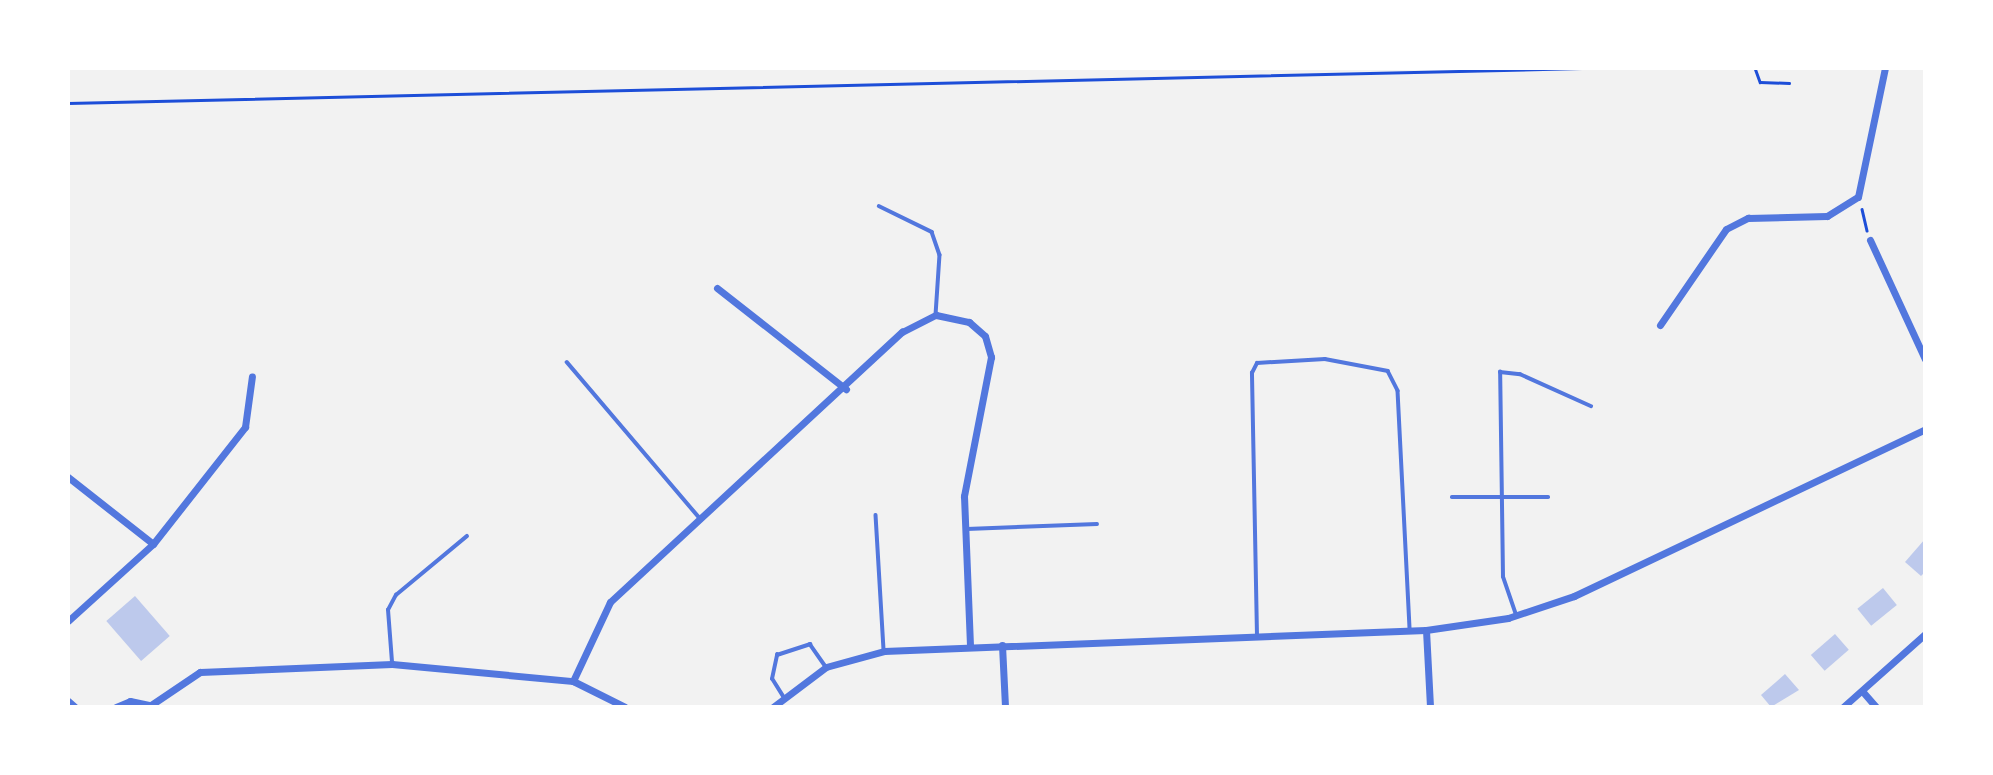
<!DOCTYPE html>
<style>
body{margin:0}
#map{position:relative;width:1993px;height:775px;overflow:hidden;background:#f2f2f2;font-family:Jost,sans-serif}
div>[style]{position:absolute}
.building>*{inset:0;background:#bdc9ec;transform-origin:0 0}
.path>*{height:2.5px;margin:-1.25px;padding:0 1.25px;transform-origin:1.25px;border-radius:1.25px;background:#1d4ed8}
.service>*{height:3.5px;margin:-1.75px;padding:0 1.75px;transform-origin:1.75px;border-radius:1.75px;background:#5277de}
.minor>*{height:7px;margin:-3.5px;padding:0 3.5px;transform-origin:3.5px;border-radius:3.5px;background:#5277de}
span{translate:-50% -50%;white-space:nowrap;text-align:center;line-height:1.15;-webkit-text-stroke:5px #fff;paint-order:stroke}
.frame{position:absolute;inset:0;border:70px solid #fff;pointer-events:none}
</style>
<div id="map">
<div class="building">
<i style="clip-path:polygon(1925px 539px,1925px 572px,1921px 576px,1905px 562px)"></i>
<i style="left:1883px;top:588px;width:22px;height:33px;rotate:51deg"></i>
<i style="left:135px;top:596px;width:53px;height:38px;rotate:49deg"></i>
<i style="left:1835px;top:634px;width:21px;height:32px;rotate:49deg"></i>
<i style="clip-path:polygon(1785px 674px,1799px 690px,1771px 707px,1761px 695px)"></i>
</div>
<div class="path">
<i style="left:1755px;top:68px;width:15px;rotate:70deg"></i>
<i style="left:1760px;top:82px;width:29px;rotate:2deg"></i>
<i style="left:68px;top:103px;width:1514px;rotate:-1.32deg"></i>
<i style="left:1862px;top:209px;width:22px;rotate:77deg"></i>
</div>
<div class="service">
<i style="left:879px;top:206px;width:59px;rotate:26.1deg"></i>
<i style="left:932px;top:232px;width:24px;rotate:71deg"></i>
<i style="left:940px;top:255px;width:60px;rotate:93.8deg"></i>
<i style="left:567px;top:362px;width:204px;rotate:49.6deg"></i>
<i style="left:1452px;top:497px;width:96px"></i>
<i style="left:876px;top:515px;width:136px;rotate:86.6deg"></i>
<i style="left:967px;top:529px;width:130px;rotate:-2.2deg"></i>
<i style="left:1516px;top:615px;width:40px;rotate:-108.9deg"></i>
<i style="left:1503px;top:577px;width:205px;rotate:-90.8deg"></i>
<i style="left:1500px;top:372px;width:20px;rotate:6deg"></i>
<i style="left:1520px;top:374px;width:78px;rotate:24.3deg"></i>
<i style="left:1257px;top:636px;width:263px;rotate:-91.1deg"></i>
<i style="left:1252px;top:373px;width:11px;rotate:-63deg"></i>
<i style="left:1257px;top:363px;width:68px;rotate:-3.4deg"></i>
<i style="left:1325px;top:359px;width:64px;rotate:10.8deg"></i>
<i style="left:1388px;top:371px;width:22px;rotate:63deg"></i>
<i style="left:1398px;top:391px;width:238px;rotate:87.1deg"></i>
<i style="left:392px;top:662px;width:52px;rotate:-94.4deg"></i>
<i style="left:388px;top:610px;width:17px;rotate:-62deg"></i>
<i style="left:396px;top:595px;width:92px;rotate:-39.7deg"></i>
<i style="left:784px;top:698px;width:22px;rotate:-122deg"></i>
<i style="left:772px;top:679px;width:25px;rotate:-78deg"></i>
<i style="left:777px;top:655px;width:35px;rotate:-18deg"></i>
<i style="left:810px;top:644px;width:28px;rotate:55deg"></i>
</div>
<div class="minor">
<i style="left:1870px;top:240px;width:131px;rotate:65.2deg"></i>
<i style="left:717px;top:288px;width:164px;rotate:38.1deg"></i>
<i style="left:1660px;top:325px;width:116px;rotate:-55.5deg"></i>
<i style="left:1726px;top:229px;width:25px;rotate:-27deg"></i>
<i style="left:1748px;top:218px;width:79px;rotate:-1.5deg"></i>
<i style="left:1827px;top:216px;width:36px;rotate:-32deg"></i>
<i style="left:1858px;top:197px;width:132px;rotate:-78.2deg"></i>
<i style="left:68px;top:477px;width:108px;rotate:38.2deg"></i>
<i style="left:68px;top:621px;width:115px;rotate:-42.2deg"></i>
<i style="left:153px;top:544px;width:149px;rotate:-51.8deg"></i>
<i style="left:245px;top:427px;width:51px;rotate:-82.2deg"></i>
<i style="left:1426px;top:630px;width:77px;rotate:87deg"></i>
<i style="left:1002px;top:645px;width:62px;rotate:87.2deg"></i>
<i style="left:573px;top:681px;width:87px;rotate:-64.9deg"></i>
<i style="left:610px;top:602px;width:398px;rotate:-42.8deg"></i>
<i style="left:902px;top:332px;width:38px;rotate:-27deg"></i>
<i style="left:936px;top:315px;width:34px;rotate:12deg"></i>
<i style="left:969px;top:322px;width:21px;rotate:41deg"></i>
<i style="left:985px;top:336px;width:22px;rotate:74deg"></i>
<i style="left:991px;top:357px;width:142px;rotate:101deg"></i>
<i style="left:964px;top:496px;width:150px;rotate:87.7deg"></i>
<i style="left:1863px;top:692px;width:20px;rotate:49deg"></i>
<i style="left:68px;top:701px;width:9px;rotate:41deg"></i>
<i style="left:151px;top:705px;width:59px;rotate:-34deg"></i>
<i style="left:200px;top:672px;width:192px;rotate:-2.4deg"></i>
<i style="left:392px;top:664px;width:182px;rotate:5.4deg"></i>
<i style="left:573px;top:681px;width:58px;rotate:26.6deg"></i>
<i style="left:116px;top:707px;width:15px;rotate:-23deg"></i>
<i style="left:130px;top:701px;width:24px;rotate:12deg"></i>
<i style="left:773px;top:707px;width:66px;rotate:-37deg"></i>
<i style="left:826px;top:667px;width:60px;rotate:-15.4deg"></i>
<i style="left:884px;top:651px;width:542px;rotate:-2.22deg"></i>
<i style="left:1426px;top:630px;width:83px;rotate:-8.3deg"></i>
<i style="left:1508px;top:618px;width:70px;rotate:-18.4deg"></i>
<i style="left:1574px;top:596px;width:389px;rotate:-25.4deg"></i>
<i style="left:1843px;top:707px;width:110px;rotate:-41.7deg"></i>
</div>
<div class="frame"></div>
</div>
